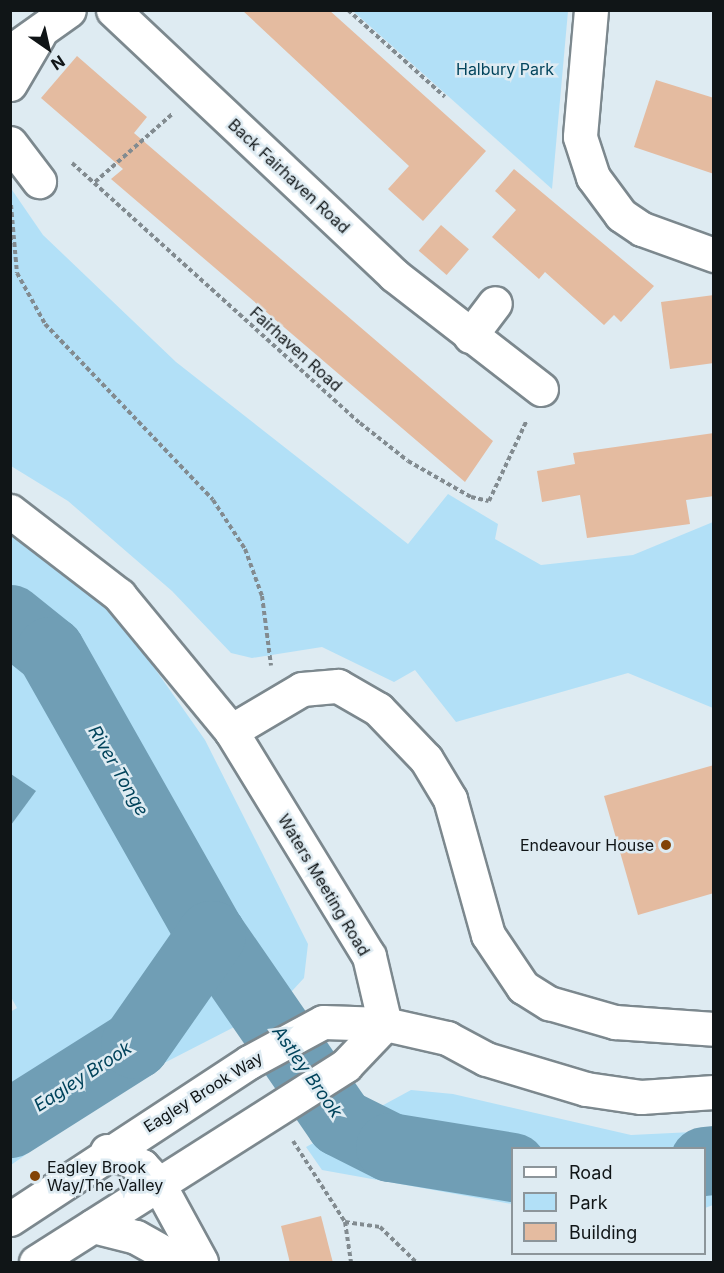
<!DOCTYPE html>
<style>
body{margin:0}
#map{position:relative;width:724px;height:1273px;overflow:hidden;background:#deebf2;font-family:Inter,sans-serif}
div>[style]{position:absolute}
.green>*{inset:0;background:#b2e0f7}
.water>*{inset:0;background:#709eb5}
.river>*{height:69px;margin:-34.5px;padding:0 34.5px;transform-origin:34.5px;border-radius:34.5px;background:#709eb5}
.building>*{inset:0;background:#e4bba0;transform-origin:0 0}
.path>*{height:4px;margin-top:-2px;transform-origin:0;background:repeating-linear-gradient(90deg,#828b90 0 4.5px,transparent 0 7.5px)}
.roads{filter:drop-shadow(2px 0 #7c888e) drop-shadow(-2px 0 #7c888e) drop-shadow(0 2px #7c888e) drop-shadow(0 -2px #7c888e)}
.minor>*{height:33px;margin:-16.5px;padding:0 16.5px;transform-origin:16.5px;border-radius:16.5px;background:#fff}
.dots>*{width:16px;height:16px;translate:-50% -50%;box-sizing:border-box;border:3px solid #deebf2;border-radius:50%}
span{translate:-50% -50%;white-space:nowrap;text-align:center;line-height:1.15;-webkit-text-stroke:5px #deebf2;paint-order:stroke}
.park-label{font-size:16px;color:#03455d}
.street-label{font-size:16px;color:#101517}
.poi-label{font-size:16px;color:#101517}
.right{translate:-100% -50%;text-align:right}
.left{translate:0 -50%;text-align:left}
.water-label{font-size:18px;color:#00435b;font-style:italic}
.frame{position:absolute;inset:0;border:12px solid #101517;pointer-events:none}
.legend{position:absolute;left:511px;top:1147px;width:195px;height:108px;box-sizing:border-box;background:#deebf2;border:2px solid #8c959a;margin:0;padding:8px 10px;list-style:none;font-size:18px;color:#101517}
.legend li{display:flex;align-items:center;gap:12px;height:30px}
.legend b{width:30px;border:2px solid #8c959a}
.north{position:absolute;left:18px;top:18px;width:60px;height:60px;-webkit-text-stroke:4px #deebf2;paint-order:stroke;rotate:146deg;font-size:16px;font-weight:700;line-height:24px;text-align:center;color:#101517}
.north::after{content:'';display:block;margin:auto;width:21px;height:27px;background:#101517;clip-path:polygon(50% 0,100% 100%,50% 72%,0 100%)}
</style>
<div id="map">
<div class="green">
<i style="clip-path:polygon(353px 11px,568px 11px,552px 189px)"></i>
<i style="clip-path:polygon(10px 187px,43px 235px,176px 362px,408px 544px,448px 494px,498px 524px,495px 539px,541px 565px,633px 555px,713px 522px,713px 708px,628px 673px,456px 722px,415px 670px,394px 682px,322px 647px,252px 658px,231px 653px,172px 591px,68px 501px,11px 466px)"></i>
<i style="clip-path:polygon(11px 529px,120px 619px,205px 740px,308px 944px,304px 978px,281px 1003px,133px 1079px,11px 1165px,10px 1012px,17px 1008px,11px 997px,11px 825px,35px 791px,11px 774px)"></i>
<i style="clip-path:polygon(411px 1090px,453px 1094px,631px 1135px,713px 1131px,713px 1205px,705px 1208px,704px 1148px,512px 1148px,512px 1204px,322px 1170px,306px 1147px)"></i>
</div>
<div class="water">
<i style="clip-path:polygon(11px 774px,36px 791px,11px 825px)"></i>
</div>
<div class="river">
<i style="left:10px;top:619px;width:51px;rotate:38.7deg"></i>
<i style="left:50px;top:651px;width:326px;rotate:60.5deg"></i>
<i style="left:211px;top:935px;width:227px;rotate:55.4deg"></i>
<i style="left:340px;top:1122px;width:56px;rotate:26.6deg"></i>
<i style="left:390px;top:1147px;width:124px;rotate:9.3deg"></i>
<i style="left:10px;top:1123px;width:148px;rotate:-32.3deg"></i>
<i style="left:135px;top:1044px;width:133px;rotate:-55.1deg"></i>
<i style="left:704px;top:1161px;width:10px;rotate:-6deg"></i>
</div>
<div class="building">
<i style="clip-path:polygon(242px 10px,329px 10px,486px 151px,423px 221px,388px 189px,409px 166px)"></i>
<i style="clip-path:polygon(77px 56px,147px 117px,134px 133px,493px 441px,465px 482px,111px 179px,123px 169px,41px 98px)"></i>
<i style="clip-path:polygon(656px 80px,714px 98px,714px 174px,634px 147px)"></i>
<i style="clip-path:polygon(514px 169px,654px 286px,621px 322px,614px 315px,604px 325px,545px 272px,539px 279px,492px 237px,516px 210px,495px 191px)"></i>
<i style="left:441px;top:225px;width:37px;height:34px;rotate:41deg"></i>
<i style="clip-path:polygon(714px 295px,714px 363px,670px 369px,661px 302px)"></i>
<i style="clip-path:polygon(714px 433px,714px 496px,686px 500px,690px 524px,587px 538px,580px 495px,542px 502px,537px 471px,575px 464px,573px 453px)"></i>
<i style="clip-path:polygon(714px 765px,714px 893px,638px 915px,604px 796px)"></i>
<i style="clip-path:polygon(321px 1216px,333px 1263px,290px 1263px,281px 1226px)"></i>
</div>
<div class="path">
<i style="left:348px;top:10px;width:130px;rotate:41.9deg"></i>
<i style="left:72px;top:163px;width:388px;rotate:42.1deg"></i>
<i style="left:360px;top:423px;width:61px;rotate:38.4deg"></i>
<i style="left:408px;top:461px;width:73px;rotate:29.7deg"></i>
<i style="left:471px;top:497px;width:18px;rotate:13deg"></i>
<i style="left:489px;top:501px;width:89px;rotate:-64.9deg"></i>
<i style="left:95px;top:182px;width:103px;rotate:-41.4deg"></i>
<i style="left:11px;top:205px;width:68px;rotate:85deg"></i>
<i style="left:17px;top:273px;width:58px;rotate:61.2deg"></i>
<i style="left:45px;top:324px;width:243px;rotate:46.3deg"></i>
<i style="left:213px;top:500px;width:59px;rotate:56.9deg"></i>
<i style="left:245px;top:549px;width:50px;rotate:70.1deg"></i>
<i style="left:262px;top:596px;width:70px;rotate:82.6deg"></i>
<i style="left:293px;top:1141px;width:96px;rotate:57.3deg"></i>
<i style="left:345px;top:1222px;width:40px;rotate:81.5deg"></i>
<i style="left:345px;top:1222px;width:35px;rotate:8deg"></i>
<i style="left:380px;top:1227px;width:50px;rotate:44.2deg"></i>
</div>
<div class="roads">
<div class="minor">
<i style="left:113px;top:10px;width:386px;rotate:43.3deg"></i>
<i style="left:394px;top:275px;width:186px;rotate:37.8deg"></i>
<i style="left:591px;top:10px;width:127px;rotate:95deg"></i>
<i style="left:580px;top:137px;width:42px;rotate:72deg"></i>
<i style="left:593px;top:177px;width:47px;rotate:53.6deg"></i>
<i style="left:621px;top:215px;width:25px;rotate:34deg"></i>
<i style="left:642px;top:229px;width:77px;rotate:19.9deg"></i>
<i style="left:10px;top:52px;width:72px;rotate:-35.4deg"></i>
<i style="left:10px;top:84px;width:56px;rotate:-59.7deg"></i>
<i style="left:10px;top:143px;width:48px;rotate:52.7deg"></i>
<i style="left:470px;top:336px;width:41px;rotate:-52.9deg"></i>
<i style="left:10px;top:511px;width:138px;rotate:37.6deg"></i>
<i style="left:119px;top:595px;width:176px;rotate:50.5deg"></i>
<i style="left:231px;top:731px;width:264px;rotate:58.5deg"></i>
<i style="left:369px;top:956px;width:70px;rotate:76.8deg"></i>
<i style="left:231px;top:731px;width:82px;rotate:-30.6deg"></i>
<i style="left:302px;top:689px;width:36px;rotate:-5deg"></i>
<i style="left:338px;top:686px;width:46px;rotate:29.9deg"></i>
<i style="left:378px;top:709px;width:69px;rotate:46.2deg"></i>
<i style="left:426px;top:759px;width:47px;rotate:59deg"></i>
<i style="left:450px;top:799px;width:141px;rotate:74.4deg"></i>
<i style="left:488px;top:935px;width:63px;rotate:56.1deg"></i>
<i style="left:523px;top:987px;width:31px;rotate:32deg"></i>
<i style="left:549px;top:1003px;width:69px;rotate:16.1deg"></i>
<i style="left:615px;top:1022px;width:99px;rotate:4deg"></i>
<i style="left:107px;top:1151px;width:38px;rotate:23deg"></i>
<i style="left:142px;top:1166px;width:23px;rotate:47deg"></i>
<i style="left:158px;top:1183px;width:90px;rotate:61.4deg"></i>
<i style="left:10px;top:1219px;width:286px;rotate:-33.3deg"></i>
<i style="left:249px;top:1062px;width:84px;rotate:-28.4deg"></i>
<i style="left:323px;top:1022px;width:62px;rotate:1.8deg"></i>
<i style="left:385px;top:1024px;width:64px;rotate:12.7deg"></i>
<i style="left:447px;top:1038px;width:44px;rotate:28.3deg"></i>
<i style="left:486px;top:1059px;width:104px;rotate:16.7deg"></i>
<i style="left:586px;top:1089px;width:56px;rotate:8.3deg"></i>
<i style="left:641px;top:1097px;width:73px;rotate:-3.9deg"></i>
<i style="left:93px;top:1226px;width:44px;rotate:14.3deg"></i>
<i style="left:136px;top:1237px;width:51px;rotate:29.1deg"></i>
<i style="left:36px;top:1262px;width:367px;rotate:-32.4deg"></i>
<i style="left:346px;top:1065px;width:57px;rotate:-46.4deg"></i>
</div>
</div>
<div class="dots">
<i style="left:666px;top:845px;background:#824307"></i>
<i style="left:35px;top:1176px;background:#824307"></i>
</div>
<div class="park-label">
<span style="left:505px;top:69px">Halbury Park</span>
</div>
<div class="street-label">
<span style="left:289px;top:176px;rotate:43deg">Back Fairhaven Road</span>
<span style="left:296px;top:349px;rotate:42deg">Fairhaven Road</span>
<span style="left:324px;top:885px;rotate:59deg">Waters Meeting Road</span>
<span style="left:203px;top:1092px;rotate:-32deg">Eagley Brook Way</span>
</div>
<div class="poi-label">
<span class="right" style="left:654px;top:845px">Endeavour House</span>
<span class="left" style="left:47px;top:1176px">Eagley Brook<br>Way/The Valley</span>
</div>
<div class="water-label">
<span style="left:118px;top:771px;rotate:60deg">River Tonge</span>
<span style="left:307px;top:1072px;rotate:55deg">Astley Brook</span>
<span style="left:83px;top:1077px;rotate:-33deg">Eagley Brook</span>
</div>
<div class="frame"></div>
<ul class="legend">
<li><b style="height:8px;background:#fff"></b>Road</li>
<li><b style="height:16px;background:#b2e0f7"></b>Park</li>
<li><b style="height:16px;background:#e4bba0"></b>Building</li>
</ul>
<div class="north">N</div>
</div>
